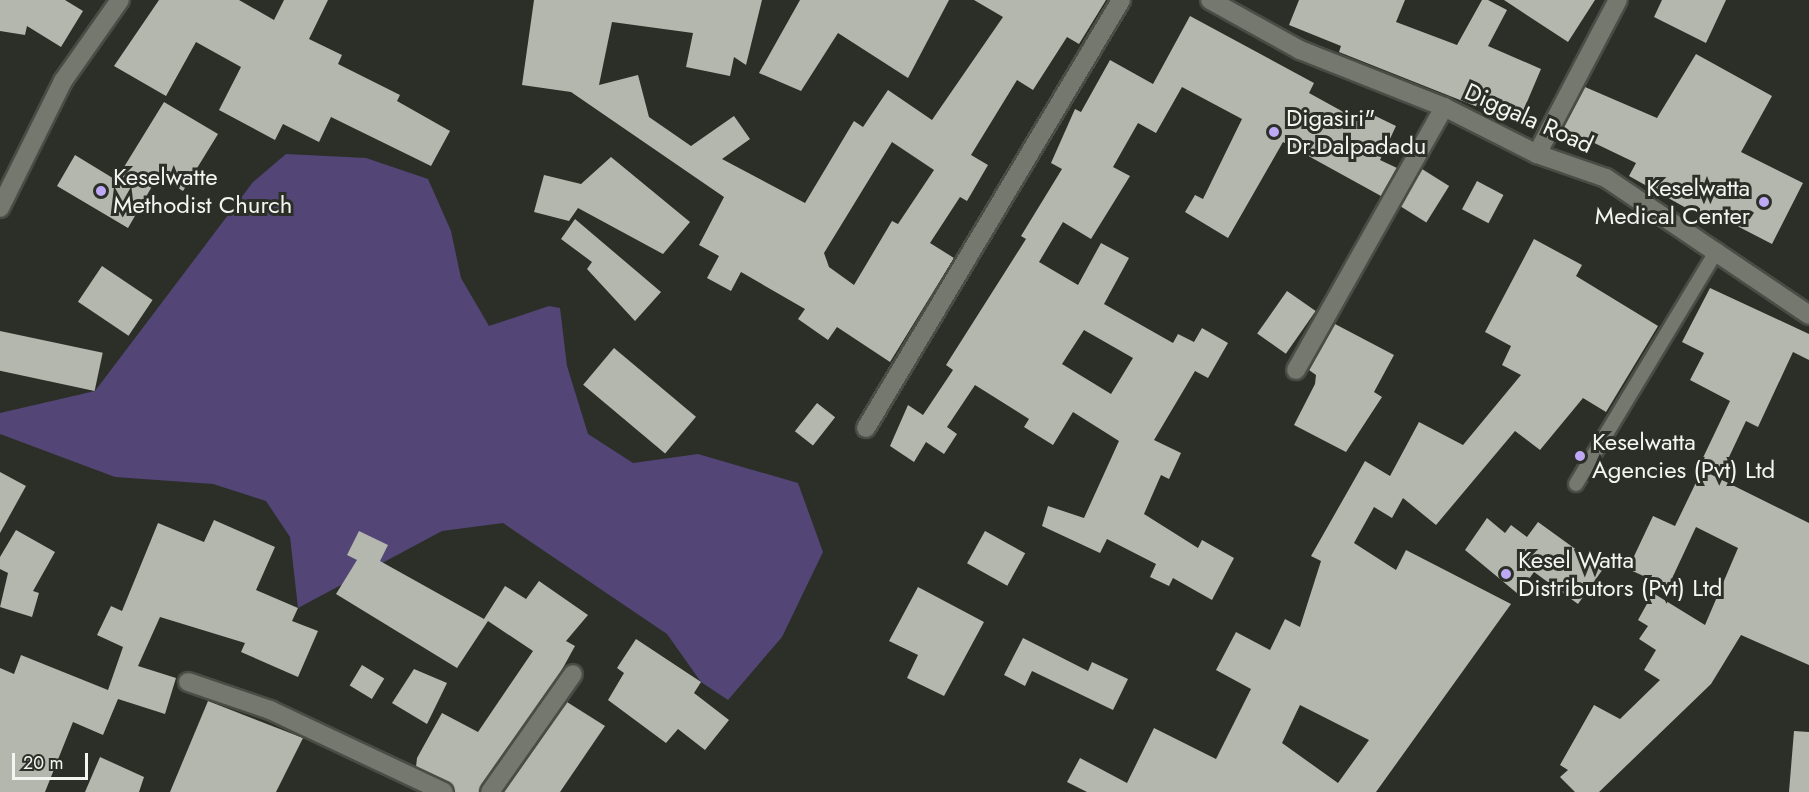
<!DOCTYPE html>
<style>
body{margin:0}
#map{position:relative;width:1809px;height:792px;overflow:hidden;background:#2b2f27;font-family:Jost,sans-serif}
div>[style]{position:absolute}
.green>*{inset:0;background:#534576}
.building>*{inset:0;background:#b3b7ad;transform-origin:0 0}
.roads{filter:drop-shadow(2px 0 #4a4c46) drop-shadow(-2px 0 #4a4c46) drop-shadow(0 2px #4a4c46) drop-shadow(0 -2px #4a4c46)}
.lane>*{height:14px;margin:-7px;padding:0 7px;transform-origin:7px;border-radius:7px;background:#74786e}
.street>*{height:18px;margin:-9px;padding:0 9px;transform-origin:9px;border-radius:9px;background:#74786e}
.dots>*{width:16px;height:16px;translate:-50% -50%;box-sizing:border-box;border:3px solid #2b2f27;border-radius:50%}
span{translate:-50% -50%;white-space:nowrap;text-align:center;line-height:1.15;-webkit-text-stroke:6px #2b2f27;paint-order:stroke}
.poi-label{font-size:24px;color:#f3f5f0}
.left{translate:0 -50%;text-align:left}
.right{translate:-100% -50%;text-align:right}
.street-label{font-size:24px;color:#f3f5f0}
.scale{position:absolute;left:12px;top:753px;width:76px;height:27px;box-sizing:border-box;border:3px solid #f3f5f0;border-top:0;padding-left:8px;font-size:18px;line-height:21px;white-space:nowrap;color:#f3f5f0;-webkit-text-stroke:4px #2b2f27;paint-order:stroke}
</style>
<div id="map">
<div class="green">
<i style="clip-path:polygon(286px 154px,366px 158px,428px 179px,451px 231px,461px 278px,489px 326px,549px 306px,560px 308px,567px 366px,588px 434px,633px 463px,698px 454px,798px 483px,823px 552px,782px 637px,728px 700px,701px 682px,667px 634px,503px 523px,442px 531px,298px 608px,290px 537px,266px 501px,213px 484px,115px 477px,0 434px,0 413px,95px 391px,253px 182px)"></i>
</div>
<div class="building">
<i style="clip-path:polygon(0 0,65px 0,83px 11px,61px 47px,27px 26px,25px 35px,0 31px)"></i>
<i style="clip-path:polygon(159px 0,239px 0,274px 20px,284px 0,328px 0,309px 39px,342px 55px,338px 64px,400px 95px,397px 101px,450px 131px,431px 166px,331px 117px,319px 142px,283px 124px,275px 140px,219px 110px,241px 67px,196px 42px,166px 96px,114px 66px)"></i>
<i style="clip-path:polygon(evenodd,534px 0,762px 0,746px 65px,734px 57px,730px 76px,686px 67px,693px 33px,612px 22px,599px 85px,638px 75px,649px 117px,691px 146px,734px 116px,750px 139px,722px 159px,805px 203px,854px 121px,863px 127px,888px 90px,932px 120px,1003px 17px,974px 0,1106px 0,1079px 44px,1067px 37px,1033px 90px,1017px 80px,971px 155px,988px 165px,967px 201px,960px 197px,930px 243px,954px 258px,890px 362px,837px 327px,828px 340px,798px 319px,805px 309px,741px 272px,731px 291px,707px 278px,719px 256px,699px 245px,724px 197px,571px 92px,522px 85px,534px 0,892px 142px,934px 170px,898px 224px,892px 221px,854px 285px,829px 267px,824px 253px,892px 142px)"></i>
<i style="clip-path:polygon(800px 0,949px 0,908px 78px,838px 33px,801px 91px,759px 73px)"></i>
<i style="clip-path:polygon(1299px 0,1405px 0,1396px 22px,1457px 45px,1482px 0,1488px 0,1507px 10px,1488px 46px,1541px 69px,1518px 123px,1339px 52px,1341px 46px,1289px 25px)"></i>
<i style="clip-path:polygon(1504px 0,1595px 0,1568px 42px)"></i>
<i style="clip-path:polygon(1662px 0,1726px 0,1706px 43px,1654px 17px)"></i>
<i style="clip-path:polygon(evenodd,1190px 16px,1314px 83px,1309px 93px,1358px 120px,1363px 110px,1396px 126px,1380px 160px,1397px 168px,1381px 196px,1283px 142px,1228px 238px,1185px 212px,1195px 195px,1203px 199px,1242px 119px,1182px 87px,1156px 133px,1138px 123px,1113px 167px,1130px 176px,1091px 239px,1063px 222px,1039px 262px,1078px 285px,1101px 243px,1129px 258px,1104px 304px,1173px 343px,1178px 334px,1194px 342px,1202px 328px,1228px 343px,1208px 378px,1195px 371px,1154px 440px,1181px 453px,1169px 479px,1161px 475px,1144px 514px,1198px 548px,1202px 540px,1234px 558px,1212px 600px,1173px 578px,1169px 586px,1150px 577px,1156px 564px,1107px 539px,1100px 553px,1042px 526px,1048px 506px,1084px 518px,1119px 441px,1073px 412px,1053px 445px,1024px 427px,1029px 419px,975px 385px,947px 427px,957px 434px,944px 454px,926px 442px,914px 462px,890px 446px,908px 405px,923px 415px,953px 370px,946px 365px,1026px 239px,1021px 236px,1062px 169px,1051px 163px,1075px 109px,1081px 112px,1110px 60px,1153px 84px,1190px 16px,1084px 330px,1133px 358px,1111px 394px,1062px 364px,1084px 330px)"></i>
<i style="clip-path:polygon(1696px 54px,1772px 96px,1741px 152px,1803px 183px,1772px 244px,1708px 211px,1704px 218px,1629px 176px,1636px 163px,1563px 128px,1585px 87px,1657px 118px)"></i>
<i style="clip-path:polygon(164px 102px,218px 134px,183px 191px,158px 176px,128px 228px,57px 186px,75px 155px,116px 180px)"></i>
<i style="clip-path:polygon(611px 157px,690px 222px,663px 254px,578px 208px,569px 221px,534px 212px,544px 175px,581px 184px)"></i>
<i style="left:1422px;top:169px;width:32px;height:43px;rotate:32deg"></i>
<i style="left:1477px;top:181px;width:30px;height:32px;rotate:28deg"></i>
<i style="clip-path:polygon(575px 219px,661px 292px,635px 321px,587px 269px,592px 262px,561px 239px)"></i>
<i style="clip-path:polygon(evenodd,1534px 239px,1582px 265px,1576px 276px,1658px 326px,1606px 412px,1583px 398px,1540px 450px,1515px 431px,1436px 525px,1403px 498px,1392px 518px,1374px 507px,1354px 543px,1396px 570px,1406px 550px,1511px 604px,1376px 792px,1087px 792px,1067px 782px,1080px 758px,1127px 783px,1154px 728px,1216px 759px,1251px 689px,1216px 670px,1236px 632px,1270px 650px,1285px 619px,1300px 627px,1321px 561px,1311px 556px,1365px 461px,1390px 476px,1419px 422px,1463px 445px,1521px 375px,1502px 365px,1511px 346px,1485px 332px,1534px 239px,1300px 705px,1369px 740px,1338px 783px,1282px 743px,1300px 705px)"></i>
<i style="left:102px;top:266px;width:61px;height:43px;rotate:34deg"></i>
<i style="clip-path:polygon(1710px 288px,1809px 334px,1809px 360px,1793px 352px,1758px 427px,1746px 421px,1721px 474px,1700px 464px,1730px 401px,1690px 380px,1704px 353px,1682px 342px)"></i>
<i style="left:1287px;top:291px;width:35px;height:52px;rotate:35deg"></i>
<i style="clip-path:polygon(1335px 324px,1394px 355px,1374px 392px,1382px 397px,1346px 452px,1294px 425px,1315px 384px,1316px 375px,1309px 370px)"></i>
<i style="left:0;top:331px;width:105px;height:39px;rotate:12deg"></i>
<i style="left:614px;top:348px;width:107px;height:48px;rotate:40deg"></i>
<i style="left:817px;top:403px;width:23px;height:36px;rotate:38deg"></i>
<i style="clip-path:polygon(1702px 470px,1809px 523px,1809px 665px,1741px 635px,1711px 684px,1599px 792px,1575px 792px,1560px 777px,1568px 770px,1560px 765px,1594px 705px,1620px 719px,1660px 680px,1644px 670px,1656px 650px,1639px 639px,1648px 626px,1638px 620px,1653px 593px,1705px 625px,1738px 548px,1696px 527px,1668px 587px,1628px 569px,1653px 516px,1675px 526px)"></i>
<i style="clip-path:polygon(0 472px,26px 486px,0 533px)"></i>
<i style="clip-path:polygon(1487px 518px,1505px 533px,1511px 525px,1527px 537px,1538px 522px,1603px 569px,1578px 604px,1534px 572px,1518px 594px,1465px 550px)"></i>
<i style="clip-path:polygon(214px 520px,275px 547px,256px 590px,298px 608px,292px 621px,318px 631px,298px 677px,241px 652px,245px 643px,160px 617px,138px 666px,176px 678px,165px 714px,118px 699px,103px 735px,73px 722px,45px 792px,0 792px,0 668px,14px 674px,21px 655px,108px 690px,123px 647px,97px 635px,111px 606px,122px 611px,158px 523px,204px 542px)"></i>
<i style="clip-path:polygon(16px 530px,55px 552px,33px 591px,39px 593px,32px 617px,0 607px,8px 573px,0 569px,0 557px)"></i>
<i style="clip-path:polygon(359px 531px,388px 545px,380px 561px,484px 619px,505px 586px,526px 599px,539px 581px,588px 615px,566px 641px,575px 646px,559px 675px,479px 792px,455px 792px,449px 782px,416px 767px,417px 758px,442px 713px,478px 732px,533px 651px,488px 621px,457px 668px,336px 594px,357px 560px,347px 555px)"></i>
<i style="left:985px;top:531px;width:46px;height:37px;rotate:29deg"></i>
<i style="clip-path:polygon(918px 587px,984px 622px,944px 696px,907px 678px,918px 655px,889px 641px)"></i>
<i style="clip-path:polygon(1023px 638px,1088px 671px,1092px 662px,1128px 679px,1113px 710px,1032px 671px,1025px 686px,1004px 675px)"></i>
<i style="clip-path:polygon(636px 639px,701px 682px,694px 693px,729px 720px,705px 750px,678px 729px,666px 743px,608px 700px,624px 673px,617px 668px)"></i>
<i style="left:362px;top:665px;width:26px;height:24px;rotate:31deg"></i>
<i style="clip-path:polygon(414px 669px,447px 683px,427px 724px,392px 703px)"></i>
<i style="clip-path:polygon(208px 701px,303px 738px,276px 792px,170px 792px)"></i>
<i style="clip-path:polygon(567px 702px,605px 726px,560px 792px,504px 792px)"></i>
<i style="clip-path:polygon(1794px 731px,1809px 732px,1809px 792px,1789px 792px)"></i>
<i style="clip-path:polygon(100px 757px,144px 777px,139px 792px,85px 792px)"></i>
</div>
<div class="roads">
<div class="lane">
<i style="left:1576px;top:484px;width:273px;rotate:-58.9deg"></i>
</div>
<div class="street">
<i style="left:1210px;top:0;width:103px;rotate:29.1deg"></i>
<i style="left:1300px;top:50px;width:155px;rotate:21.6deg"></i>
<i style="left:1444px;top:107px;width:104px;rotate:26.8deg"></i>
<i style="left:1537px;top:154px;width:73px;rotate:19.2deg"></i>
<i style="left:1606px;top:178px;width:245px;rotate:34deg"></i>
<i style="left:1537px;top:154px;width:174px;rotate:-62.3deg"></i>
<i style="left:0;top:208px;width:142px;rotate:-63.6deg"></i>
<i style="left:63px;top:81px;width:99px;rotate:-54.9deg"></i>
<i style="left:1296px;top:370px;width:302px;rotate:-60.6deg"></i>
<i style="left:866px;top:428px;width:498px;rotate:-59.2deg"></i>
<i style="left:188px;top:682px;width:87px;rotate:18.9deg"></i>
<i style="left:270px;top:710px;width:192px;rotate:25.2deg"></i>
<i style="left:490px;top:792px;width:144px;rotate:-54.9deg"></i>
</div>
</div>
<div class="dots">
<i style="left:1274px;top:132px;background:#bda9f5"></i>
<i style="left:101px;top:191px;background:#bda9f5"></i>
<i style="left:1764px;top:202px;background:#bda9f5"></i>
<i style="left:1580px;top:456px;background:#bda9f5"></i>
<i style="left:1506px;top:574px;background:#bda9f5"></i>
</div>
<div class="poi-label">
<span class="left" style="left:1286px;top:132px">Digasiri"<br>Dr.Dalpadadu</span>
<span class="left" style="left:113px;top:191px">Keselwatte<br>Methodist Church</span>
<span class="right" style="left:1750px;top:202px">Keselwatta<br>Medical Center</span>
<span class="left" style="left:1592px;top:456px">Keselwatta<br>Agencies (Pvt) Ltd</span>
<span class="left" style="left:1518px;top:574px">Kesel Watta<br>Distributors (Pvt) Ltd</span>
</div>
<div class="street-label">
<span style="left:1529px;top:118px;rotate:24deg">Diggala Road</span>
</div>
<div class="scale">20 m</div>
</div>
